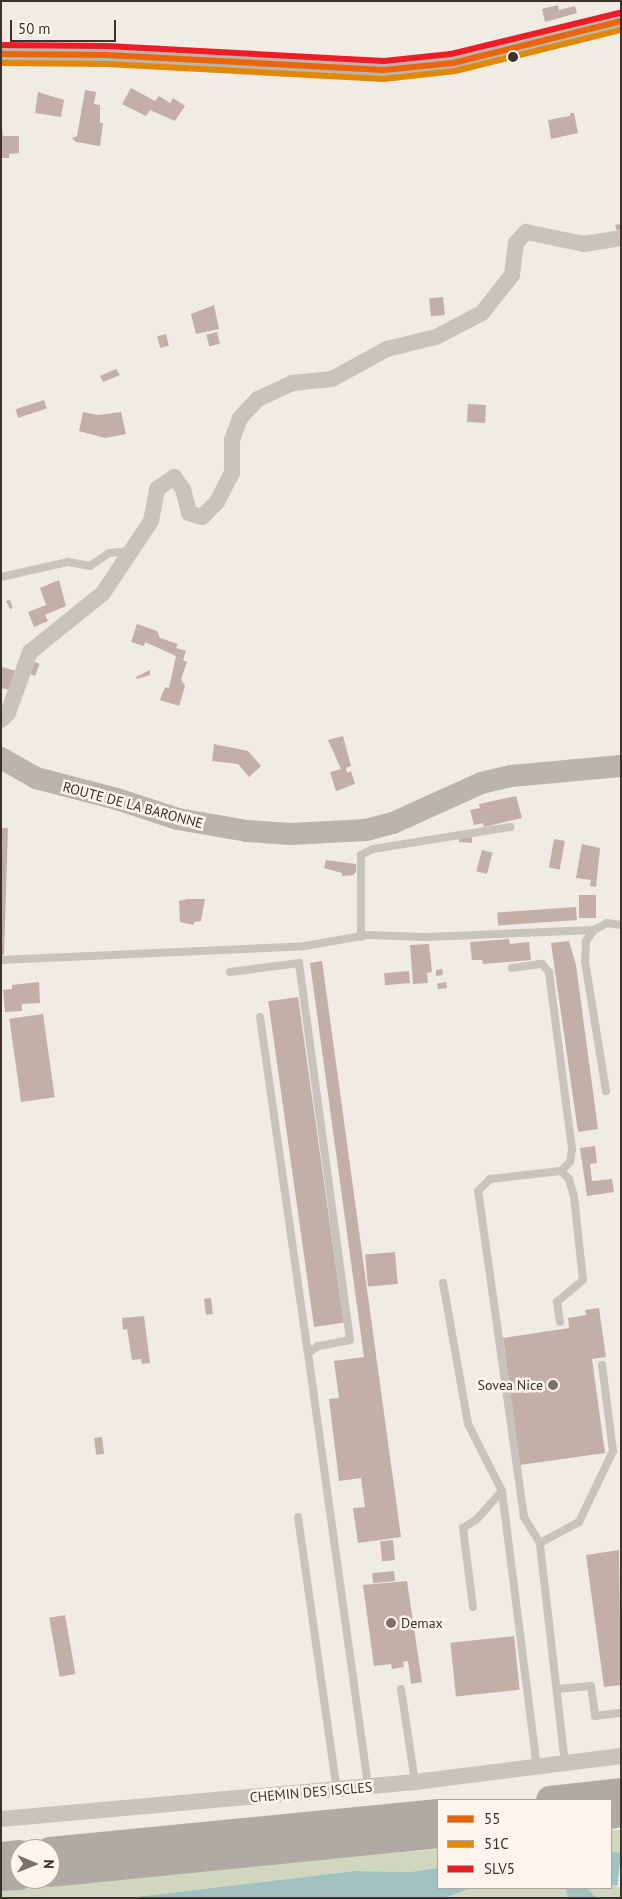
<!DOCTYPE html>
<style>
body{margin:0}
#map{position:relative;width:622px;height:1899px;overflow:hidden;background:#f0ebe5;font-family:"PT Sans",sans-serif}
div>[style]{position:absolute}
.green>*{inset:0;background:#d1d6bf;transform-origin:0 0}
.water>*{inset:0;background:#a1c2c1;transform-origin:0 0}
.building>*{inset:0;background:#c3afa7;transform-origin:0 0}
.lane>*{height:8px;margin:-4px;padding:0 4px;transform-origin:4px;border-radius:4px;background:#c9c3be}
.street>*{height:16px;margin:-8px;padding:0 8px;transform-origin:8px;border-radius:8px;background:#c9c3be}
.secondary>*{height:22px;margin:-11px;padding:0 11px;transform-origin:11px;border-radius:11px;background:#bab3ae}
.highway>*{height:28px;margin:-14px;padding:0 14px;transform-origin:14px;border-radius:14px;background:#afaaa4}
.bus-1>*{height:6px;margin:-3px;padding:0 3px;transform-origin:3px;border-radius:3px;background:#ea6608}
.bus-2>*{height:6px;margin:-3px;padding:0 3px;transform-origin:3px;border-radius:3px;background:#e18804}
.bus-3>*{height:6px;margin:-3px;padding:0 3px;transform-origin:3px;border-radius:3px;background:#ee1c25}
.dots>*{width:14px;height:14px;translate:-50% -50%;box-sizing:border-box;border:2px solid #fbf5ee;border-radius:50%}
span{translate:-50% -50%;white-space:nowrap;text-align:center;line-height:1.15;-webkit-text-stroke:5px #fbf5ee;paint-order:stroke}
.street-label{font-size:14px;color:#3b302b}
.poi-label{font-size:14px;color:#3b302b}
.right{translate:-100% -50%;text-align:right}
.left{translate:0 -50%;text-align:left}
.frame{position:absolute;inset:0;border:2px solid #3b302b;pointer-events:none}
.legend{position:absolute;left:437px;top:1799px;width:175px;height:90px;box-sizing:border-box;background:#fbf5ee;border:1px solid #aea6a0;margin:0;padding:6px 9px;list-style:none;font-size:15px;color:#3b302b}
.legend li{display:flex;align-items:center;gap:10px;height:25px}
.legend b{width:25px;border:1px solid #aea6a0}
.north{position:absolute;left:10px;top:1839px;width:50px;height:50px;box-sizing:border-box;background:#fbf5ee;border:1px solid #aea6a0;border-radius:50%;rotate:91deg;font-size:14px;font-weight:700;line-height:20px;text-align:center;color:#3b302b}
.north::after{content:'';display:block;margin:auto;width:18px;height:22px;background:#7a716c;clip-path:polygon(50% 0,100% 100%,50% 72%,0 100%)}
.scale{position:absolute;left:10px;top:20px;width:106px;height:22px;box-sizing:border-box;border:2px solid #3b302b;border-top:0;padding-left:6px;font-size:15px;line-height:18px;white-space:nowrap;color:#3b302b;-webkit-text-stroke:4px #fbf5ee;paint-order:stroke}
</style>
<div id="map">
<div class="green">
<i style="left:621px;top:1830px;width:23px;height:10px;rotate:90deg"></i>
<i style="clip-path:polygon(438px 1849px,438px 1868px,410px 1872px,354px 1871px,127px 1898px,1px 1898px,1px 1889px)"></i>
<i style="clip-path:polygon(611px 1885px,621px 1888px,621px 1898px,597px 1898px,587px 1888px,611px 1888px)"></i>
<i style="clip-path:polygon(472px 1888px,565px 1888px,568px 1898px,444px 1898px)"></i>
</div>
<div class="water">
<i style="left:611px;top:1852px;width:10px;height:33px;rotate:6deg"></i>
<i style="clip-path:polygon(438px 1868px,438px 1888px,472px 1888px,444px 1898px,127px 1898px,354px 1871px,410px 1872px)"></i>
<i style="clip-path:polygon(565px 1888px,587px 1888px,597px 1898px,568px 1898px)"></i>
</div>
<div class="building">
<i style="clip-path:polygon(558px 5px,559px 10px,575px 6px,577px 13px,545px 22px,542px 9px)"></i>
<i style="clip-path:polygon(131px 88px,155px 101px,159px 96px,170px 103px,173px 98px,185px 106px,175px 121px,150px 110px,146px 116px,122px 104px)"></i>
<i style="clip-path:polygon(85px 90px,96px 92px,94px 104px,100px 105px,100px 123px,103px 123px,100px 146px,76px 142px,72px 138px,77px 136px)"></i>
<i style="clip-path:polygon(38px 92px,64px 100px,61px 117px,35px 113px)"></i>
<i style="clip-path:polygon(570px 113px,574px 113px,578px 133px,551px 139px,548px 120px,570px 116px)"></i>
<i style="clip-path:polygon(1px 119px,3px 136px,19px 136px,19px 153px,9px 154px,9px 158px,1px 158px)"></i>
<i style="clip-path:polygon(621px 224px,621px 229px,617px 231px,615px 225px)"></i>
<i style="left:443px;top:297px;width:18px;height:14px;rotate:84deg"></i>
<i style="clip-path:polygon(214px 305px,219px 329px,196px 334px,191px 314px)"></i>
<i style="left:217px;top:332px;width:12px;height:11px;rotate:76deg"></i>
<i style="left:166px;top:334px;width:12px;height:9px;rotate:76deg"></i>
<i style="clip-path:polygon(116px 369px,120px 375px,103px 382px,100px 376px)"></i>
<i style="left:44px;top:400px;width:9px;height:30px;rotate:72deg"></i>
<i style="left:468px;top:404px;width:18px;height:18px;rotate:3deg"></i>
<i style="clip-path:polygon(83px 412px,98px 415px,121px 412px,126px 434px,105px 438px,79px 431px)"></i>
<i style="clip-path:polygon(59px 580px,66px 606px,45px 615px,48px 621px,34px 627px,28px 612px,46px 605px,40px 588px)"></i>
<i style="clip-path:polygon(10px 600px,13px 608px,10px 609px,6px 601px)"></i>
<i style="clip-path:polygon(137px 624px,157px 631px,160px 638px,178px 644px,176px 648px,186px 651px,183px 660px,187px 662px,181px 679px,185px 686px,179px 706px,160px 700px,165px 687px,169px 688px,176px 656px,145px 642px,144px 646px,131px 642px)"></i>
<i style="left:35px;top:662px;width:5px;height:13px;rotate:22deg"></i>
<i style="clip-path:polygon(2px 667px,16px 671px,10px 690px,1px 688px)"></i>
<i style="clip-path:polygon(150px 670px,150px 675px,137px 679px,136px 677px)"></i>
<i style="clip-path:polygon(343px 736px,351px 766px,346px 768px,347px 773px,351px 771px,355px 784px,336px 791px,330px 772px,341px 769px,328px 740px)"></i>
<i style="clip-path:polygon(214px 744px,248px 751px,261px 766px,249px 777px,238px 764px,212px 761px)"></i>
<i style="clip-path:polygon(516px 796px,522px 818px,484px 827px,483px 823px,474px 825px,470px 810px,480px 808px,479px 804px)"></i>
<i style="clip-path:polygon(1px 828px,8px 828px,4px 955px,1px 955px)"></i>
<i style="clip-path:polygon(459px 837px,472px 837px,472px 843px,459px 842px)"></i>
<i style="left:554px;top:839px;width:11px;height:29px;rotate:10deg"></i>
<i style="clip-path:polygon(582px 844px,600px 848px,596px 887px,590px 886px,591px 880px,576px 878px)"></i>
<i style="left:482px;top:850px;width:11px;height:22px;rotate:15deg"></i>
<i style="clip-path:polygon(326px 860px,356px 864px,356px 872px,353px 875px,342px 876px,342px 873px,324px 868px)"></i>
<i style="left:579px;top:895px;width:17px;height:23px"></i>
<i style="clip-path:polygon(188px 899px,205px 899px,201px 921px,194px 922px,194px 925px,180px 922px,179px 901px)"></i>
<i style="left:576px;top:907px;width:13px;height:79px;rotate:86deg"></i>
<i style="clip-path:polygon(509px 939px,510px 944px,529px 942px,531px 960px,483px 964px,482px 960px,472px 960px,470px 942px)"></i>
<i style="clip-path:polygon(569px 941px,576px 965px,598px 1129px,578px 1132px,551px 943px)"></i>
<i style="clip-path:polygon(429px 944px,432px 972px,427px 973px,428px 983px,413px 984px,410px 945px)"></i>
<i style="clip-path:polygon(322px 961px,401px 1537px,358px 1543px,353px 1508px,365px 1507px,361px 1478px,339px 1481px,329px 1399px,339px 1398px,334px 1361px,364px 1357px,310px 963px)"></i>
<i style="clip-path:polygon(442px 969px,443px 975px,436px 976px,436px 970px)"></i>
<i style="left:409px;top:971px;width:12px;height:25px;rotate:85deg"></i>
<i style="clip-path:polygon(39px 982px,40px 1003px,22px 1004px,22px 1011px,5px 1012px,3px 990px,12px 989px,12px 985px)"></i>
<i style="left:446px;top:982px;width:6px;height:9px;rotate:81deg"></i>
<i style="left:298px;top:997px;width:329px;height:30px;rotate:82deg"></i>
<i style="left:43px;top:1014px;width:84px;height:34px;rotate:82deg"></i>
<i style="clip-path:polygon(595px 1146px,597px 1163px,590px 1164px,592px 1181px,612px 1179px,614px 1192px,587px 1196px,580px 1148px)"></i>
<i style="left:395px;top:1252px;width:32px;height:30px;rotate:85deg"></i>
<i style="left:211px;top:1298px;width:16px;height:7px;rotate:83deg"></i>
<i style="clip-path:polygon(599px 1308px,606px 1357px,592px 1359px,605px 1453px,520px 1465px,503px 1338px,569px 1328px,568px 1318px,586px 1315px,585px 1310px)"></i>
<i style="clip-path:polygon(144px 1316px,150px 1363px,142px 1364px,141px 1359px,132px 1360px,127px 1329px,123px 1330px,122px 1318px)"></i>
<i style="left:102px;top:1437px;width:17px;height:8px;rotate:83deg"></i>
<i style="left:393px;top:1540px;width:20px;height:13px;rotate:84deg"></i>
<i style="clip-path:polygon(619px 1550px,621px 1685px,604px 1687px,586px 1555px)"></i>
<i style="left:394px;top:1571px;width:10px;height:22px;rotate:84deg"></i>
<i style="clip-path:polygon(407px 1581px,422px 1682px,411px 1684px,408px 1661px,403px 1662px,404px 1667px,392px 1669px,391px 1664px,374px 1666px,363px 1585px)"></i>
<i style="left:65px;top:1615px;width:60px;height:16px;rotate:80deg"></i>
<i style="left:514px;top:1636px;width:54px;height:64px;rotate:84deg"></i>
</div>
<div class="lane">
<i style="left:1px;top:577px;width:69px;rotate:-12.6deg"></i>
<i style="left:68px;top:562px;width:22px;rotate:10deg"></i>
<i style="left:90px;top:566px;width:23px;rotate:-34deg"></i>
<i style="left:109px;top:553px;width:21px;rotate:-5deg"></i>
<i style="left:361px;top:937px;width:82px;rotate:-90deg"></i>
<i style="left:361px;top:855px;width:13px;rotate:-27deg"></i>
<i style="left:373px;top:849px;width:139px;rotate:-9.1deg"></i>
<i style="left:1px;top:960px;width:304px;rotate:-2.6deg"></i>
<i style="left:305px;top:946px;width:63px;rotate:-10.1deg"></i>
<i style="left:367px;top:935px;width:59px;rotate:1.9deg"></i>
<i style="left:426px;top:937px;width:168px;rotate:-2.4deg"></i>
<i style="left:512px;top:968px;width:30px;rotate:-8deg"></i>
<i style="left:542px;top:964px;width:11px;rotate:49deg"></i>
<i style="left:549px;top:972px;width:179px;rotate:82.6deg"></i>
<i style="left:572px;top:1150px;width:12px;rotate:99deg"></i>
<i style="left:570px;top:1162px;width:13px;rotate:135deg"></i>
<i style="left:230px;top:972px;width:70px;rotate:-7.4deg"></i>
<i style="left:299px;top:963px;width:380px;rotate:82.3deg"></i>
<i style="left:350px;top:1340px;width:33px;rotate:169deg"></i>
<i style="left:318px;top:1346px;width:12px;rotate:145deg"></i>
<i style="left:308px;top:1353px;width:438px;rotate:82.1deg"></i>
<i style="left:260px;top:1017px;width:339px;rotate:81.9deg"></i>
<i style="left:606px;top:1091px;width:132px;rotate:-99.2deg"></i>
<i style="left:585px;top:961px;width:20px;rotate:-87deg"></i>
<i style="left:586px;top:941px;width:14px;rotate:-54deg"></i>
<i style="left:594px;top:930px;width:15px;rotate:-28deg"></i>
<i style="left:607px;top:923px;width:14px;rotate:8deg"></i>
<i style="left:443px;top:1283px;width:143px;rotate:79.9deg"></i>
<i style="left:468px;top:1424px;width:75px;rotate:63.1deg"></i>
<i style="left:502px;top:1491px;width:278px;rotate:82.8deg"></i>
<i style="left:298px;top:1517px;width:276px;rotate:81.9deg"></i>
<i style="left:540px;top:1543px;width:31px;rotate:-122deg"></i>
<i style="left:524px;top:1517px;width:329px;rotate:-98deg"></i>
<i style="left:478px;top:1191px;width:17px;rotate:-45deg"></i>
<i style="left:490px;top:1179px;width:71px;rotate:-6.4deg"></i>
<i style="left:561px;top:1171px;width:11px;rotate:45deg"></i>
<i style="left:569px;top:1179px;width:18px;rotate:74deg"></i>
<i style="left:574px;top:1196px;width:84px;rotate:83.9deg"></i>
<i style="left:583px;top:1280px;width:34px;rotate:140deg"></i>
<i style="left:557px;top:1302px;width:20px;rotate:81deg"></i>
<i style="left:473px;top:1607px;width:80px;rotate:-97.2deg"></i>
<i style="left:463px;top:1528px;width:15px;rotate:-32deg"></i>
<i style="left:476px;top:1520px;width:38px;rotate:-48deg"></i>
<i style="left:401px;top:1689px;width:94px;rotate:81.4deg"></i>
<i style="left:557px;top:1689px;width:34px;rotate:-5deg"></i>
<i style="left:591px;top:1686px;width:30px;rotate:82deg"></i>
<i style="left:595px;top:1716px;width:26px;rotate:-7deg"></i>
<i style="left:565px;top:1764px;width:222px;rotate:-96.5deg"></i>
<i style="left:540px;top:1543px;width:44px;rotate:-28.3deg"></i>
<i style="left:579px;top:1522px;width:79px;rotate:-64.4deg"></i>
<i style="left:613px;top:1451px;width:87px;rotate:-97.3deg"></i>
</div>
<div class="street">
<i style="left:1px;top:720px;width:10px;rotate:-45deg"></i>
<i style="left:8px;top:713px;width:65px;rotate:-70.2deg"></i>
<i style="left:30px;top:652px;width:94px;rotate:-38.9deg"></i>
<i style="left:103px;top:593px;width:87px;rotate:-56.3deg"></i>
<i style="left:151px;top:521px;width:33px;rotate:-79deg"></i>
<i style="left:157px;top:489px;width:21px;rotate:-35deg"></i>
<i style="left:174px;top:477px;width:15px;rotate:53deg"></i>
<i style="left:183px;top:489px;width:25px;rotate:76deg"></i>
<i style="left:189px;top:513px;width:14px;rotate:17deg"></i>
<i style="left:202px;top:517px;width:21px;rotate:-45deg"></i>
<i style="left:217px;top:502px;width:33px;rotate:-63deg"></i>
<i style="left:232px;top:473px;width:33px;rotate:-90deg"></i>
<i style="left:232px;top:440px;width:23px;rotate:-70deg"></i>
<i style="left:240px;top:418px;width:26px;rotate:-47deg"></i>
<i style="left:258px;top:399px;width:38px;rotate:-25deg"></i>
<i style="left:292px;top:383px;width:40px;rotate:-5.7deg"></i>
<i style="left:332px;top:379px;width:63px;rotate:-28.6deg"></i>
<i style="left:387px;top:349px;width:50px;rotate:-13.8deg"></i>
<i style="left:436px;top:337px;width:52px;rotate:-27.6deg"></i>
<i style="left:482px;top:313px;width:48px;rotate:-51.7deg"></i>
<i style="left:512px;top:275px;width:32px;rotate:-83deg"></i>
<i style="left:516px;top:243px;width:15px;rotate:-48deg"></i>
<i style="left:526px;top:232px;width:59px;rotate:11.7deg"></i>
<i style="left:584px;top:244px;width:37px;rotate:-9deg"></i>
<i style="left:1px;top:1819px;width:416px;rotate:-5.1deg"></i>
<i style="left:415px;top:1782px;width:208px;rotate:-7.2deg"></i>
</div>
<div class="secondary">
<i style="left:1px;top:54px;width:106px;rotate:0.5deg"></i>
<i style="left:107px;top:55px;width:277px;rotate:3.1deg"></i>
<i style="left:384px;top:70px;width:69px;rotate:-5.8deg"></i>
<i style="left:453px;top:63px;width:173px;rotate:-14deg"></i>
<i style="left:1px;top:758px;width:40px;rotate:29.7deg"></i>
<i style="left:36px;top:778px;width:84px;rotate:14.5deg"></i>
<i style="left:117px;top:799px;width:64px;rotate:18.2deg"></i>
<i style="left:178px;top:819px;width:70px;rotate:9.9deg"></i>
<i style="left:247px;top:831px;width:44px;rotate:3.9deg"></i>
<i style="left:291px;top:834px;width:75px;rotate:-3.1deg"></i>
<i style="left:366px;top:830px;width:28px;rotate:-15deg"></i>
<i style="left:393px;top:823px;width:97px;rotate:-24.4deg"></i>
<i style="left:481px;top:783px;width:31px;rotate:-13deg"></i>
<i style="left:511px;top:776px;width:110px;rotate:-5.2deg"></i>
</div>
<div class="highway">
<i style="left:550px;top:1800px;width:71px;rotate:-6.4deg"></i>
<i style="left:611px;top:1815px;width:10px;rotate:-11deg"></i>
<i style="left:50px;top:1851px;width:390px;rotate:-5.6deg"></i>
<i style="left:1px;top:1856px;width:19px;rotate:-6deg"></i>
<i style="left:50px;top:1873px;width:390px;rotate:-5.7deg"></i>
<i style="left:1px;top:1877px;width:19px;rotate:-3deg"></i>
</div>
<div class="bus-1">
<i style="left:1px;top:54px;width:106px;rotate:0.5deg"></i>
<i style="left:107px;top:55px;width:277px;rotate:3.1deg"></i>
<i style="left:384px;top:70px;width:69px;rotate:-5.8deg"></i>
<i style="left:453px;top:63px;width:173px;rotate:-14deg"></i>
</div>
<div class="bus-2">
<i style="left:1px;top:63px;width:106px;rotate:0.5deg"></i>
<i style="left:107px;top:64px;width:277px;rotate:3.1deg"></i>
<i style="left:384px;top:79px;width:71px;rotate:-6.4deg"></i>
<i style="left:455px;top:71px;width:171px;rotate:-13.9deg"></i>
</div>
<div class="bus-3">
<i style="left:1px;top:45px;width:106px;rotate:0.5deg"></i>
<i style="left:107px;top:46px;width:277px;rotate:3.1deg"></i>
<i style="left:384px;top:61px;width:67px;rotate:-6deg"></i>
<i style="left:451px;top:54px;width:173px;rotate:-13.7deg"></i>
</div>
<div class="dots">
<i style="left:513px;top:57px;background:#3b302b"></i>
<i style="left:553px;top:1385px;background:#7a716c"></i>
<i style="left:391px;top:1623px;background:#7a716c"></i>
</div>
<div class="street-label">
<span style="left:133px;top:805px;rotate:15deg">ROUTE DE LA BARONNE</span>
<span style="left:311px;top:1792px;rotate:-5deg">CHEMIN DES ISCLES</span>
</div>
<div class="poi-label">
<span class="right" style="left:543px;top:1385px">Sovea Nice</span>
<span class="left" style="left:401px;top:1623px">Demax</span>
</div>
<div class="frame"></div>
<ul class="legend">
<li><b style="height:6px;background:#ea6608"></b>55</li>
<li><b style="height:6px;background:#e18804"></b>51C</li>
<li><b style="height:6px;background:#ee1c25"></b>SLV5</li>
</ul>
<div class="north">N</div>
<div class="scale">50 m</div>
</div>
